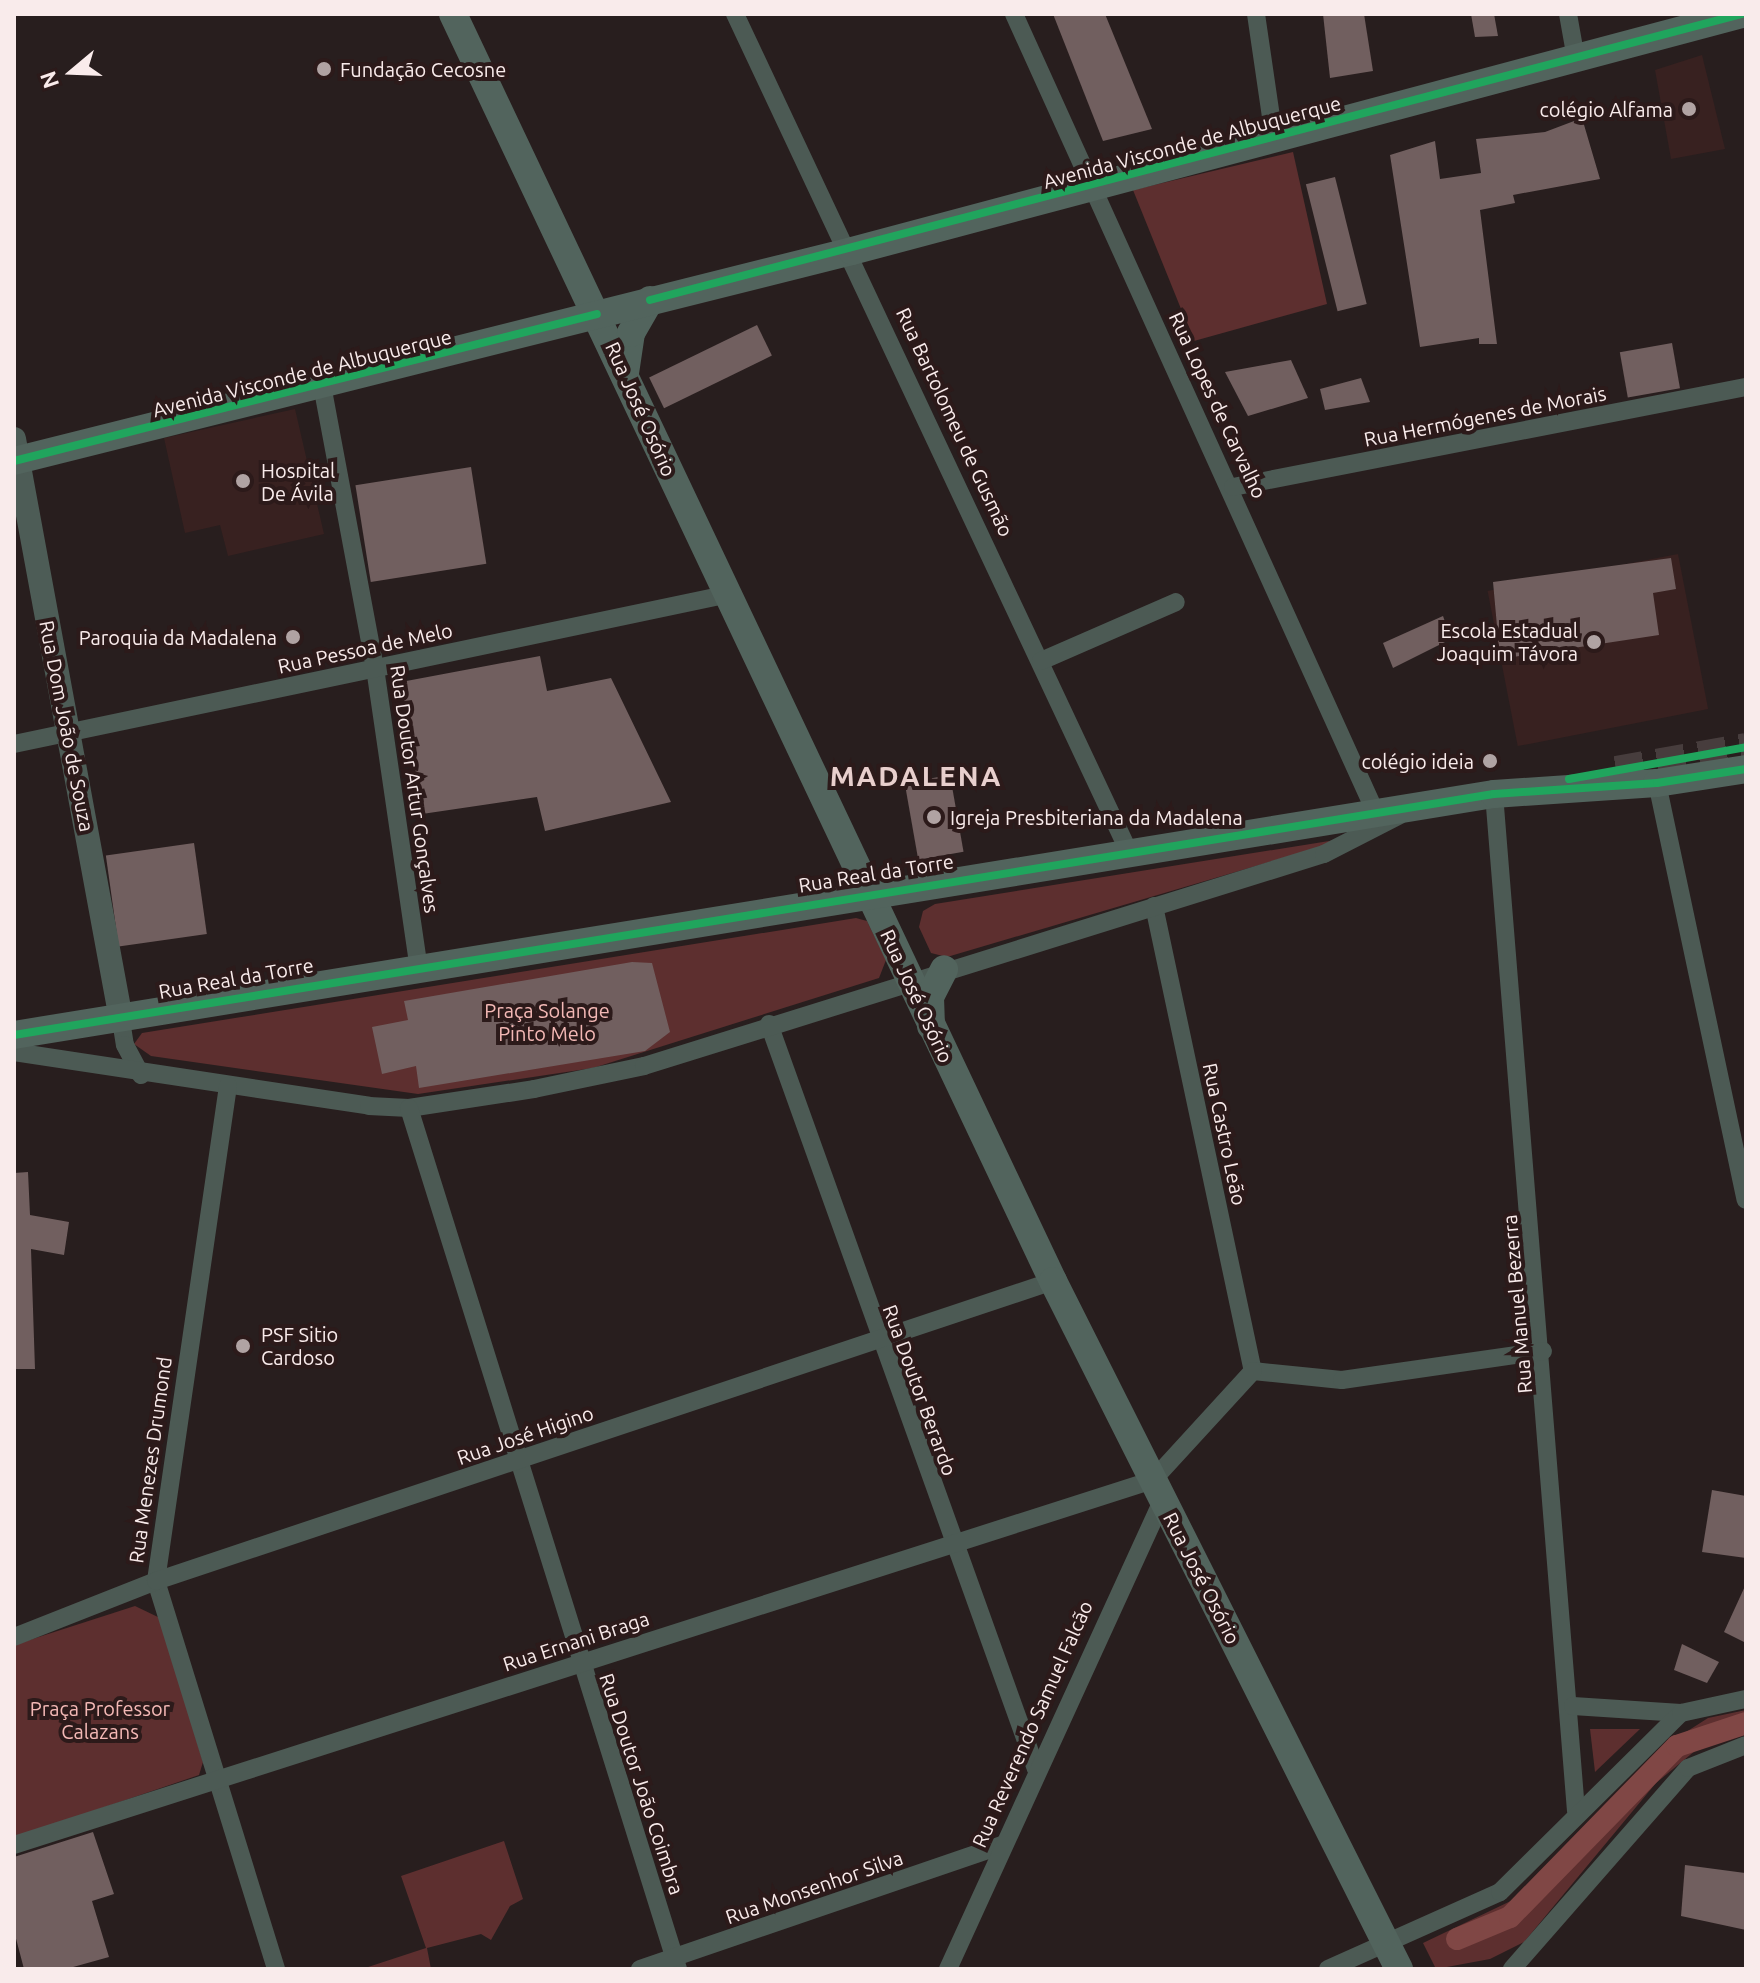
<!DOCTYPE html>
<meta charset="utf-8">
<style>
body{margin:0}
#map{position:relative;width:1760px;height:1983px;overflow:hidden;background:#281e1e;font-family:Ubuntu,sans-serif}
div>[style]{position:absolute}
.built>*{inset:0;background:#382120;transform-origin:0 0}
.green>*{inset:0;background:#5d2f2f}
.canal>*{height:22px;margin:-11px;padding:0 11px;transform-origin:11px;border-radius:11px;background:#804745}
.building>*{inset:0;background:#715f5f;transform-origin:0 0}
.primary-tunnel>*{height:28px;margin-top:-14px;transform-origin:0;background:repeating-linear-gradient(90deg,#473d3d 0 28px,transparent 0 42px)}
.street>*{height:18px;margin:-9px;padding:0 9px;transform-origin:9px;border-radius:9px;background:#4c5a54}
.secondary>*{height:24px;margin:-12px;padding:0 12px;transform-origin:12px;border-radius:12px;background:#4d5c56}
.primary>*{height:28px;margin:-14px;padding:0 14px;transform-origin:14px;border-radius:14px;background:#52645d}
.cycleway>*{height:8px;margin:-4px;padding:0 4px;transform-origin:4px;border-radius:4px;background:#20a55d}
.dots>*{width:22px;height:22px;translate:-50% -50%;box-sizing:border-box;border:4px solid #2c1a1a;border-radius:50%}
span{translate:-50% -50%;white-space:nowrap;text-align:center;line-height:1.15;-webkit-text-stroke:8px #2c1a1a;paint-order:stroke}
.poi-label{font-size:20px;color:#f9ebeb}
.left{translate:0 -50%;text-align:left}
.right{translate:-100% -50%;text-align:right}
.street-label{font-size:20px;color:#f9ebeb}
.park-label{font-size:20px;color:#f3b8b5}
.district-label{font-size:28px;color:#e8cfcd;font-weight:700;letter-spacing:2px}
.frame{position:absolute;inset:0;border:16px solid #f9ebeb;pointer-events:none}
.north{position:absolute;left:32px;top:32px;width:80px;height:80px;-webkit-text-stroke:6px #2c1a1a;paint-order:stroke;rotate:251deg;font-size:22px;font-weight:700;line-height:32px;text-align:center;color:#f9ebeb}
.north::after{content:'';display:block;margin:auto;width:28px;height:36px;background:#f9ebeb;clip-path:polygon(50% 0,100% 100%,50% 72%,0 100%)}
</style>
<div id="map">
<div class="built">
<i style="clip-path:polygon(1702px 55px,1725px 149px,1671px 159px,1655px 70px)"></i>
<i style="clip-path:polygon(295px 409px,324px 534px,228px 556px,220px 525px,185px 533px,164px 438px)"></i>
<i style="left:1678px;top:554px;width:158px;height:194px;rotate:79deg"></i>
</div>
<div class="green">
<i style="clip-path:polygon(1293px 152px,1327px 304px,1194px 341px,1133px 190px)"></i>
<i style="clip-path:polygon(1354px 837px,947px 957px,931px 953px,919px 927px,923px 911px,935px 904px)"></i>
<i style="clip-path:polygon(856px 918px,867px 921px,886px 960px,879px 978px,593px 1068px,418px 1094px,151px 1056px,134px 1044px,142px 1033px)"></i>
<i style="clip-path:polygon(135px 1606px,160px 1618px,203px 1762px,199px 1775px,14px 1838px,14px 1645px)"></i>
<i style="clip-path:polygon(1746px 1710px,1746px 1730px,1701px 1746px,1656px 1783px,1524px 1942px,1490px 1959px,1436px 1969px,1423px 1943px,1517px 1898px,1675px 1739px,1708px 1718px)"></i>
<i style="clip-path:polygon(1590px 1729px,1640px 1729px,1595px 1772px)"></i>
<i style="clip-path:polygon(504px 1841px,523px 1899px,510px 1906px,491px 1940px,481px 1934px,427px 1948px,431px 1969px,362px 1969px,426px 1948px,401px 1876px)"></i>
</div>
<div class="canal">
<i style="left:1457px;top:1939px;width:57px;rotate:-22.5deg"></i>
<i style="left:1510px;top:1917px;width:239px;rotate:-45.7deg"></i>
<i style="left:1677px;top:1746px;width:73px;rotate:-18.4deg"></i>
</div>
<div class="building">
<i style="clip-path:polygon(1053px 14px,1105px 14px,1152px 129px,1103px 141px)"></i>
<i style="clip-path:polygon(1323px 14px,1364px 14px,1373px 71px,1330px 78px)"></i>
<i style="clip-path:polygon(1471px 14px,1494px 14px,1498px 36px,1475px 37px)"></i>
<i style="clip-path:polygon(1582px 118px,1600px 179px,1513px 195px,1515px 203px,1480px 210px,1497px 344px,1479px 344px,1479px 338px,1420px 347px,1390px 155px,1435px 141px,1440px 179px,1481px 173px,1476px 139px,1545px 132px)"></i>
<i style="left:1335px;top:177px;width:131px;height:30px;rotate:76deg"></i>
<i style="left:757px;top:325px;width:34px;height:120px;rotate:64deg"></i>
<i style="left:1672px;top:343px;width:46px;height:53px;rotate:80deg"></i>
<i style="clip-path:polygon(1291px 360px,1308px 398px,1248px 416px,1225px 372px)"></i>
<i style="clip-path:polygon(1361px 378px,1370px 402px,1325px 410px,1320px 389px)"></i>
<i style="left:471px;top:467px;width:98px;height:117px;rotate:81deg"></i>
<i style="clip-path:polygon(1671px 558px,1676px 589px,1653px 593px,1659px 635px,1500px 659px,1493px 582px)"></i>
<i style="clip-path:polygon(1443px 616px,1451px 639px,1393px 668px,1383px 643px)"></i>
<i style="clip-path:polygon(540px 656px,547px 691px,611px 678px,671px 802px,545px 831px,537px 797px,422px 814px,401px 682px)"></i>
<i style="left:950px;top:775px;width:78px;height:46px;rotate:80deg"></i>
<i style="left:194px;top:843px;width:92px;height:89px;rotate:82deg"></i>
<i style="clip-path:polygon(632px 962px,652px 963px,670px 1032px,645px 1051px,419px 1088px,416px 1066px,382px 1074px,372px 1027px,408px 1020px,404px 1001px)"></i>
<i style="clip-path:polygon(28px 1172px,30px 1215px,69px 1222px,64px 1255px,31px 1249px,35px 1369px,14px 1369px,14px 1173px)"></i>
<i style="clip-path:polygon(1712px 1490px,1746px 1496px,1746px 1558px,1702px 1552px)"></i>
<i style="clip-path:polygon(1746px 1584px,1746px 1643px,1724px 1632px)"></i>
<i style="clip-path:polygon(1682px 1644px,1719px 1662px,1707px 1683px,1674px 1670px)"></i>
<i style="clip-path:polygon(93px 1832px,114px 1894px,92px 1901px,109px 1957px,66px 1969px,24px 1969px,14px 1931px,14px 1857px)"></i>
<i style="clip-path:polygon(1685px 1865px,1745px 1873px,1746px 1930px,1681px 1916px)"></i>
</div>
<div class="primary-tunnel">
<i style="left:1616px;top:770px;width:132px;rotate:-10deg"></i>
</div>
<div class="street">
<i style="left:735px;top:14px;width:926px;rotate:64.82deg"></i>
<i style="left:1014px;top:14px;width:883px;rotate:65.64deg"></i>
<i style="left:1256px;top:14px;width:124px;rotate:81.7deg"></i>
<i style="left:1568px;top:14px;width:46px;rotate:79.9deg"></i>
<i style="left:322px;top:385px;width:288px;rotate:79.4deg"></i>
<i style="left:375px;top:668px;width:299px;rotate:81.7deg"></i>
<i style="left:1233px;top:487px;width:523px;rotate:-11.03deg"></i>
<i style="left:1041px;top:661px;width:147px;rotate:-23.6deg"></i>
<i style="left:14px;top:744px;width:726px;rotate:-11.84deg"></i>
<i style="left:1657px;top:783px;width:426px;rotate:78deg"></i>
<i style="left:1494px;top:794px;width:1020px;rotate:85.39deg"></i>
<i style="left:1154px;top:906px;width:475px;rotate:78deg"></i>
<i style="left:120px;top:1014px;width:31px;rotate:81deg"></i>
<i style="left:125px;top:1045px;width:34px;rotate:62deg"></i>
<i style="left:769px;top:1024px;width:791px;rotate:70.28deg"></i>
<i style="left:14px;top:1052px;width:359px;rotate:8.6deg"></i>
<i style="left:369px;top:1106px;width:40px;rotate:2.9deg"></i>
<i style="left:409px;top:1108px;width:126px;rotate:-8.6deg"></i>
<i style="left:534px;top:1089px;width:112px;rotate:-11.8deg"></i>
<i style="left:644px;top:1066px;width:712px;rotate:-17.32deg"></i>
<i style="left:1324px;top:854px;width:85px;rotate:-27.2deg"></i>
<i style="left:228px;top:1086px;width:500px;rotate:98.28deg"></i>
<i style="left:156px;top:1581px;width:406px;rotate:72.8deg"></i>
<i style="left:409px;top:1108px;width:902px;rotate:72.65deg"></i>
<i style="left:1253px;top:1371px;width:89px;rotate:5.8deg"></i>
<i style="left:1342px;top:1380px;width:203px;rotate:-8.2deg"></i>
<i style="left:14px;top:1637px;width:153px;rotate:-21.5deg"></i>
<i style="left:156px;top:1581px;width:946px;rotate:-18.49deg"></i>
<i style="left:1573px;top:1706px;width:108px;rotate:3.7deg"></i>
<i style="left:14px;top:1845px;width:1196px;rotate:-17.77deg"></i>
<i style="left:1153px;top:1480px;width:148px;rotate:-47.5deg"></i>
<i style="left:640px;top:1969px;width:384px;rotate:-18.9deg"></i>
<i style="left:948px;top:1969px;width:517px;rotate:-65.42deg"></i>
<i style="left:1328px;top:1969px;width:188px;rotate:-24.1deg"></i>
<i style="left:1500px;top:1892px;width:255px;rotate:-44.7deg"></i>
<i style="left:1681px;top:1713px;width:66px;rotate:-12.2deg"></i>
<i style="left:1512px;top:1969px;width:267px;rotate:-48.8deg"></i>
<i style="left:1688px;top:1768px;width:62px;rotate:-21.6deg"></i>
</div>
<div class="secondary">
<i style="left:14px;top:439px;width:585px;rotate:79.55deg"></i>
</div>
<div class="primary">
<i style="left:453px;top:14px;width:1402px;rotate:64.66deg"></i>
<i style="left:1053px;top:1281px;width:770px;rotate:63.3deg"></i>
<i style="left:625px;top:373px;width:40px;rotate:-81.5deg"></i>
<i style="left:631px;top:333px;width:38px;rotate:-60deg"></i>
<i style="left:14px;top:461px;width:864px;rotate:-14.07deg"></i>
<i style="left:852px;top:251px;width:921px;rotate:-14.91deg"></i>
<i style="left:931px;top:1026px;width:29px;rotate:-92deg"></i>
<i style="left:930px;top:997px;width:31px;rotate:-63deg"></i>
<i style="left:14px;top:1035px;width:1499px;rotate:-9.25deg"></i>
<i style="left:1494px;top:794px;width:163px;rotate:-3.9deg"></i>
<i style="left:1657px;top:783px;width:90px;rotate:-8.9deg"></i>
</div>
<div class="cycleway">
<i style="left:650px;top:300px;width:1129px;rotate:-14.68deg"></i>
<i style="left:14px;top:461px;width:601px;rotate:-14.15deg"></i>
<i style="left:1569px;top:779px;width:180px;rotate:-10.2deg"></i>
<i style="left:14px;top:1035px;width:1499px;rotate:-9.25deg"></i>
<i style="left:1494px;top:794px;width:163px;rotate:-3.9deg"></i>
<i style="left:1657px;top:783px;width:90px;rotate:-8.9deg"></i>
</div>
<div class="dots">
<i style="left:324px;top:69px;background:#b0a3a3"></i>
<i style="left:1689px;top:109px;background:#b0a3a3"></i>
<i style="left:243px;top:481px;background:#b0a3a3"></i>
<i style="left:293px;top:637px;background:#b0a3a3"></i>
<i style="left:1594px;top:642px;background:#b0a3a3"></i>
<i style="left:1490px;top:761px;background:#b0a3a3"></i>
<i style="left:934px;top:817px;background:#b0a3a3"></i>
<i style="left:243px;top:1346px;background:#b0a3a3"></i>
</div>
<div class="poi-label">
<span class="left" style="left:340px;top:69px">Fundação Cecosne</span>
<span class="right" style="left:1673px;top:109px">colégio Alfama</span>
<span class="left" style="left:261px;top:482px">Hospital<br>De Ávila</span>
<span class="right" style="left:1578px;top:642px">Escola Estadual<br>Joaquim Távora</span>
<span class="right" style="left:277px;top:637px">Paroquia da Madalena</span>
<span class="right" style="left:1474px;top:761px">colégio ideia</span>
<span class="left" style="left:950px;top:817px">Igreja Presbiteriana da Madalena</span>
<span class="left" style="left:261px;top:1346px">PSF Sitio<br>Cardoso</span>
</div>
<div class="street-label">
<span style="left:1192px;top:142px;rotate:-15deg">Avenida Visconde de Albuquerque</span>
<span style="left:302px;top:373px;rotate:-14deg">Avenida Visconde de Albuquerque</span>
<span style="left:1218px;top:405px;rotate:65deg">Rua Lopes de Carvalho</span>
<span style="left:641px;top:409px;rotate:66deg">Rua José Osório</span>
<span style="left:1485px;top:416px;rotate:-11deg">Rua Hermógenes de Morais</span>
<span style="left:955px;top:422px;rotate:65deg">Rua Bartolomeu de Gusmão</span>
<span style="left:365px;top:648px;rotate:-12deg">Rua Pessoa de Melo</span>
<span style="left:67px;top:726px;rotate:79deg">Rua Dom João de Souza</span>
<span style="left:415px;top:789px;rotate:82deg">Rua Doutor Artur Gonçalves</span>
<span style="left:876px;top:873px;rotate:-9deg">Rua Real da Torre</span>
<span style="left:236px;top:978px;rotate:-10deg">Rua Real da Torre</span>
<span style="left:917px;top:996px;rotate:65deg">Rua José Osório</span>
<span style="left:1225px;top:1134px;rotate:78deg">Rua Castro Leão</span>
<span style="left:1517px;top:1304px;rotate:-95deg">Rua Manuel Bezerra</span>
<span style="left:920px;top:1390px;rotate:70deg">Rua Doutor Berardo</span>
<span style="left:525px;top:1435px;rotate:-19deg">Rua José Higino</span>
<span style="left:150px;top:1460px;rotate:-82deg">Rua Menezes Drumond</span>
<span style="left:1202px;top:1578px;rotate:63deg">Rua José Osório</span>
<span style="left:576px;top:1641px;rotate:-18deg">Rua Ernani Braga</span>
<span style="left:1032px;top:1724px;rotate:-66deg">Rua Reverendo Samuel Falcão</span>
<span style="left:642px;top:1784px;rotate:72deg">Rua Doutor João Coimbra</span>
<span style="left:814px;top:1887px;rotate:-19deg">Rua Monsenhor Silva</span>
</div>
<div class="park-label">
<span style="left:547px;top:1022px">Praça Solange<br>Pinto Melo</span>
<span style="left:100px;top:1720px">Praça Professor<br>Calazans</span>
</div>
<div class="district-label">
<span style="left:916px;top:776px">MADALENA</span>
</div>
<div class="frame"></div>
<div class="north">N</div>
</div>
